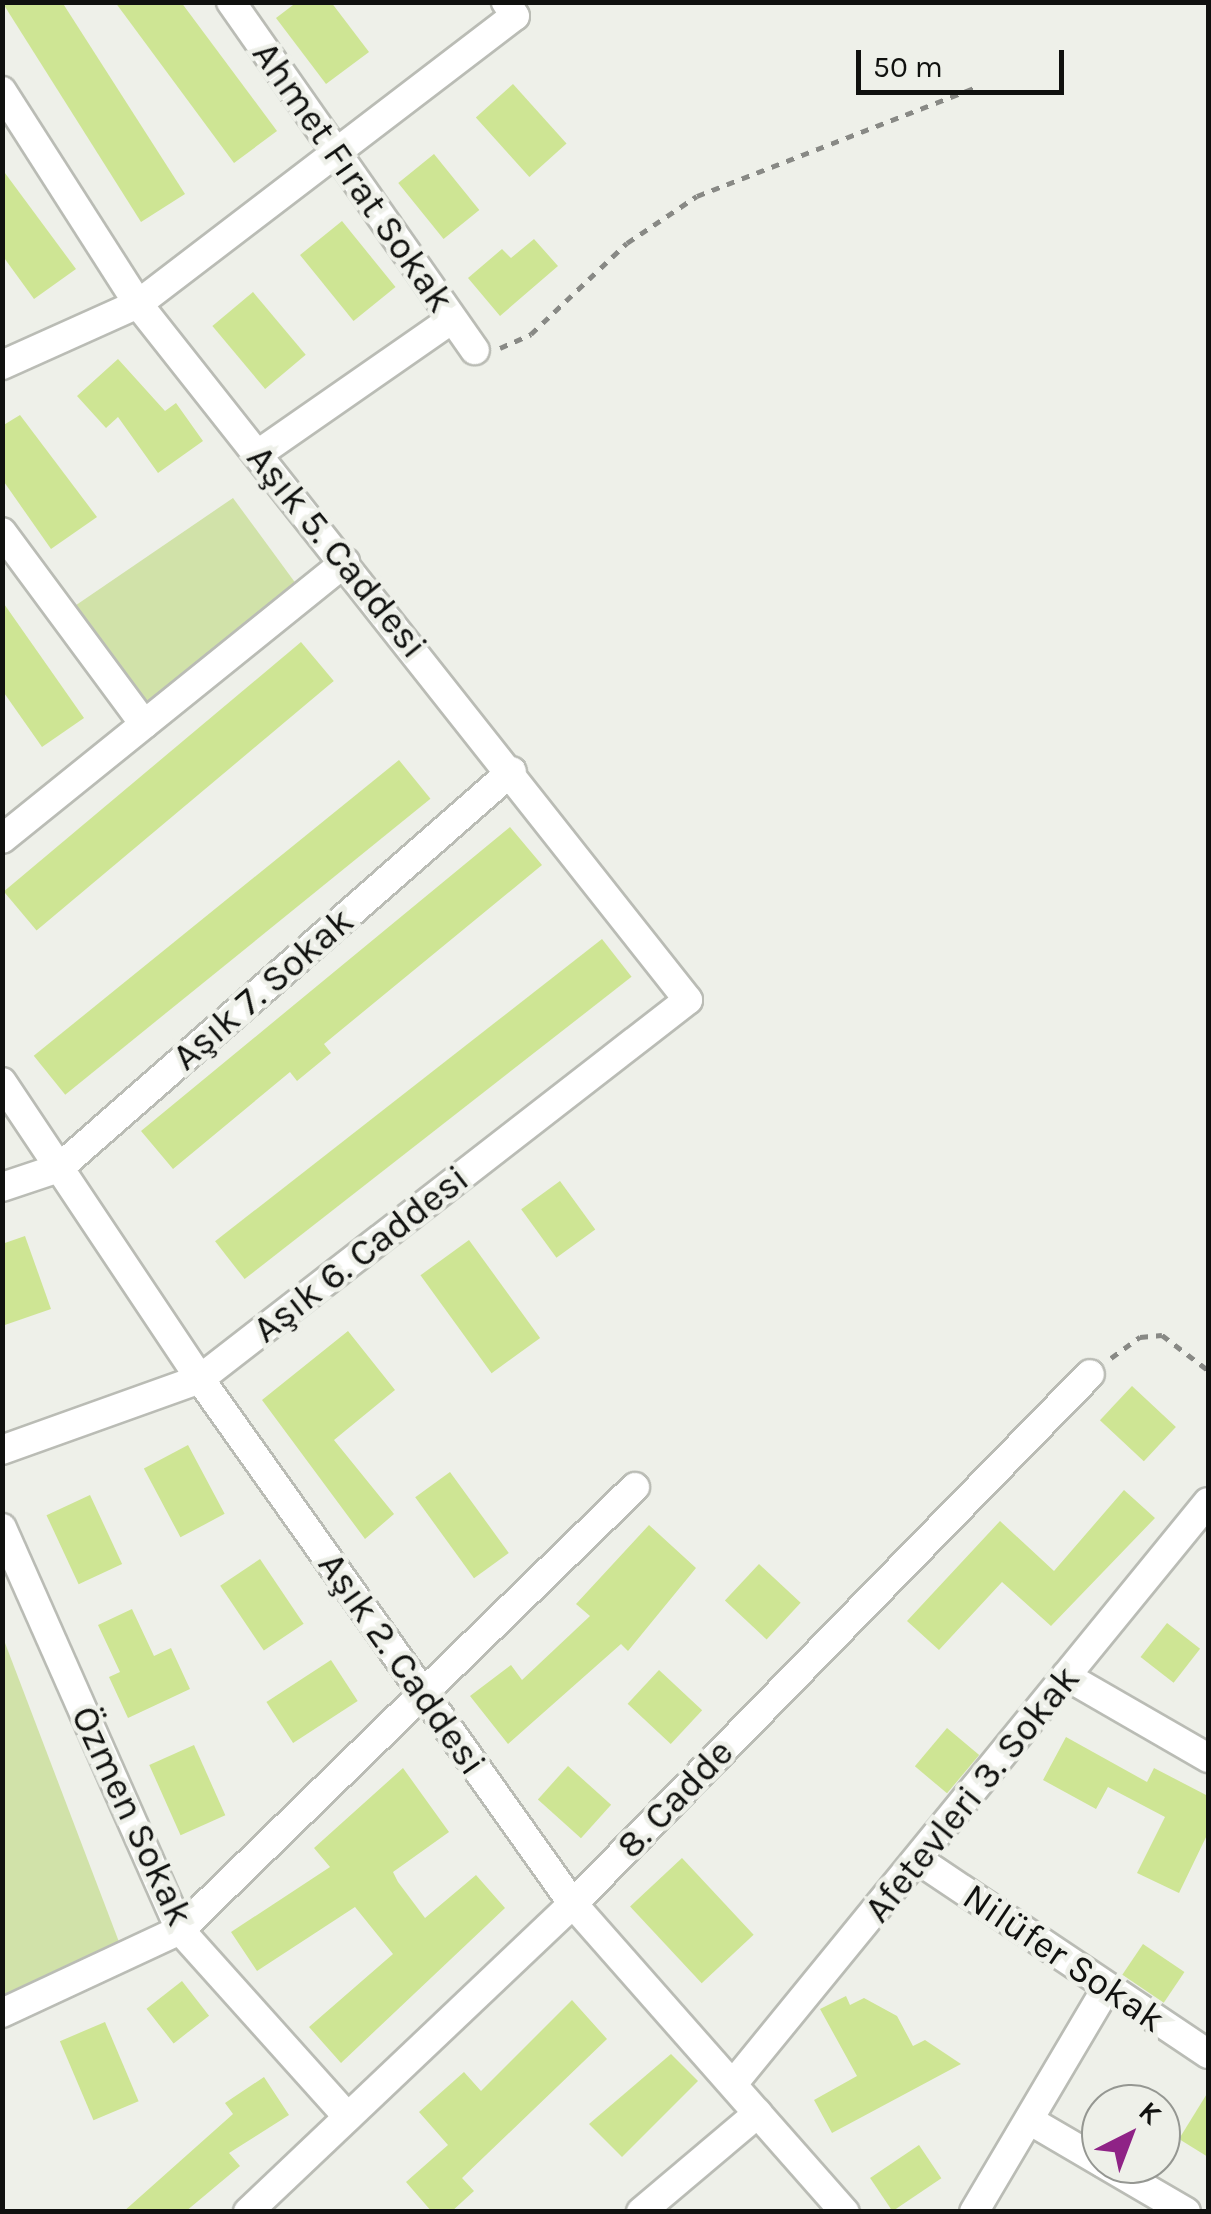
<!DOCTYPE html>
<meta charset="utf-8">
<style>
body{margin:0}
#map{position:relative;width:1211px;height:2214px;overflow:hidden;background:#eef0e9;font-family:Karla,sans-serif}
div>[style]{position:absolute}
.green>*{inset:0;background:#d1e2a9}
.building>*{inset:0;background:#cee594;transform-origin:0 0}
.path>*{height:5px;margin-top:-2.5px;transform-origin:0;background:repeating-linear-gradient(90deg,#888985 0 8px,transparent 0 16px)}
.roads{filter:drop-shadow(2px 0 #babcb5) drop-shadow(-2px 0 #babcb5) drop-shadow(0 2px #babcb5) drop-shadow(0 -2px #babcb5)}
.minor>*{height:28px;margin:-14px;padding:0 14px;transform-origin:14px;border-radius:14px;background:#fff}
span{translate:-50% -50%;white-space:nowrap;text-align:center;line-height:1.15;-webkit-text-stroke:9px #eef0e9;paint-order:stroke}
.street-label{font-size:38px;color:#10110f}
.frame{position:absolute;inset:0;border:5px solid #10110f;pointer-events:none}
.north{position:absolute;left:1081px;top:2084px;width:100px;height:100px;box-sizing:border-box;background:#eef0e9;border:2px solid #959792;border-radius:50%;rotate:42deg;font-size:28px;font-weight:700;line-height:40px;text-align:center;color:#10110f}
.north::after{content:'';display:block;margin:auto;width:35px;height:45px;background:#8f2386;clip-path:polygon(50% 0,100% 100%,50% 72%,0 100%)}
.scale{position:absolute;left:856px;top:50px;width:208px;height:45px;box-sizing:border-box;border:5px solid #10110f;border-top:0;padding-left:12px;font-size:30px;line-height:35px;white-space:nowrap;color:#10110f;-webkit-text-stroke:8px #eef0e9;paint-order:stroke}
</style>
<div id="map">
<div class="green">
<i style="clip-path:polygon(233px 498px,302px 592px,143px 731px,63px 614px)"></i>
<i style="clip-path:polygon(2px 1635px,124px 1955px,3px 2027px,2px 2027px)"></i>
</div>
<div class="building">
<i style="clip-path:polygon(2px 2px,62px 2px,185px 194px,141px 222px)"></i>
<i style="clip-path:polygon(115px 2px,181px 2px,277px 131px,234px 163px)"></i>
<i style="clip-path:polygon(297px 2px,331px 2px,369px 52px,326px 84px,276px 18px)"></i>
<i style="left:513px;top:84px;width:80px;height:50px;rotate:48deg"></i>
<i style="left:434px;top:154px;width:72px;height:46px;rotate:51deg"></i>
<i style="clip-path:polygon(2px 169px,76px 269px,34px 299px,2px 255px)"></i>
<i style="left:342px;top:221px;width:85px;height:54px;rotate:51deg"></i>
<i style="clip-path:polygon(534px 239px,558px 266px,500px 316px,468px 278px,502px 249px,511px 258px)"></i>
<i style="left:253px;top:292px;width:82px;height:53px;rotate:50deg"></i>
<i style="clip-path:polygon(118px 359px,165px 411px,176px 403px,203px 441px,158px 473px,118px 417px,106px 428px,77px 396px)"></i>
<i style="clip-path:polygon(20px 415px,97px 517px,51px 549px,2px 479px,2px 426px)"></i>
<i style="clip-path:polygon(2px 601px,84px 718px,42px 747px,2px 690px)"></i>
<i style="left:301px;top:642px;width:51px;height:388px;rotate:50deg"></i>
<i style="left:399px;top:760px;width:50px;height:470px;rotate:51deg"></i>
<i style="clip-path:polygon(510px 827px,542px 865px,324px 1044px,331px 1053px,297px 1081px,290px 1072px,173px 1169px,141px 1131px)"></i>
<i style="left:602px;top:939px;width:48px;height:491px;rotate:52deg"></i>
<i style="left:560px;top:1181px;width:60px;height:48px;rotate:54deg"></i>
<i style="clip-path:polygon(25px 1236px,51px 1309px,2px 1326px,2px 1244px)"></i>
<i style="left:469px;top:1240px;width:121px;height:60px;rotate:54deg"></i>
<i style="clip-path:polygon(348px 1331px,395px 1390px,334px 1440px,394px 1514px,365px 1539px,262px 1400px)"></i>
<i style="left:1132px;top:1386px;width:60px;height:47px;rotate:43deg"></i>
<i style="left:188px;top:1445px;width:78px;height:50px;rotate:62deg"></i>
<i style="left:450px;top:1472px;width:100px;height:43px;rotate:54deg"></i>
<i style="clip-path:polygon(1124px 1490px,1155px 1518px,1051px 1626px,1002px 1582px,939px 1650px,907px 1621px,1000px 1521px,1054px 1571px)"></i>
<i style="left:90px;top:1495px;width:76px;height:48px;rotate:65deg"></i>
<i style="clip-path:polygon(649px 1525px,696px 1568px,628px 1651px,621px 1644px,508px 1744px,470px 1696px,511px 1665px,522px 1680px,590px 1616px,576px 1604px)"></i>
<i style="left:260px;top:1559px;width:78px;height:48px;rotate:56deg"></i>
<i style="left:759px;top:1564px;width:57px;height:50px;rotate:43deg"></i>
<i style="clip-path:polygon(132px 1609px,154px 1656px,171px 1648px,190px 1689px,128px 1718px,109px 1677px,120px 1672px,98px 1625px)"></i>
<i style="left:1167px;top:1623px;width:42px;height:43px;rotate:38deg"></i>
<i style="left:331px;top:1660px;width:49px;height:77px;rotate:57deg"></i>
<i style="left:659px;top:1670px;width:59px;height:46px;rotate:43deg"></i>
<i style="left:947px;top:1728px;width:42px;height:50px;rotate:40deg"></i>
<i style="clip-path:polygon(1066px 1737px,1147px 1782px,1154px 1768px,1208px 1796px,1208px 1833px,1179px 1893px,1137px 1873px,1165px 1817px,1108px 1787px,1096px 1809px,1043px 1780px)"></i>
<i style="left:194px;top:1745px;width:77px;height:49px;rotate:66deg"></i>
<i style="left:568px;top:1766px;width:58px;height:45px;rotate:42deg"></i>
<i style="clip-path:polygon(403px 1768px,449px 1832px,393px 1872px,398px 1882px,425px 1918px,476px 1875px,505px 1908px,341px 2063px,309px 2027px,393px 1954px,355px 1907px,257px 1971px,231px 1932px,330px 1867px,314px 1848px)"></i>
<i style="left:682px;top:1858px;width:105px;height:71px;rotate:47deg"></i>
<i style="left:1143px;top:1944px;width:50px;height:37px;rotate:34deg"></i>
<i style="left:182px;top:1981px;width:44px;height:45px;rotate:52deg"></i>
<i style="clip-path:polygon(846px 1996px,850px 2005px,864px 1998px,897px 2016px,913px 2046px,925px 2040px,961px 2064px,832px 2133px,814px 2100px,857px 2076px,820px 2009px)"></i>
<i style="clip-path:polygon(572px 2000px,607px 2039px,462px 2178px,474px 2191px,451px 2212px,432px 2212px,406px 2182px,448px 2145px,419px 2112px,464px 2072px,481px 2091px)"></i>
<i style="left:105px;top:2022px;width:86px;height:49px;rotate:67deg"></i>
<i style="clip-path:polygon(671px 2054px,698px 2081px,622px 2157px,589px 2124px)"></i>
<i style="clip-path:polygon(264px 2077px,289px 2115px,229px 2153px,240px 2166px,185px 2212px,123px 2212px,233px 2114px,225px 2103px)"></i>
<i style="clip-path:polygon(1208px 2092px,1208px 2157px,1179px 2139px)"></i>
<i style="left:919px;top:2145px;width:40px;height:59px;rotate:56deg"></i>
</div>
<div class="path">
<i style="left:500px;top:348px;width:34px;rotate:-24deg"></i>
<i style="left:531px;top:334px;width:132px;rotate:-43.5deg"></i>
<i style="left:627px;top:243px;width:84px;rotate:-33.9deg"></i>
<i style="left:697px;top:196px;width:300px;rotate:-21.3deg"></i>
<i style="left:1111px;top:1358px;width:36px;rotate:-36deg"></i>
<i style="left:1140px;top:1337px;width:22px;rotate:-5deg"></i>
<i style="left:1162px;top:1335px;width:58px;rotate:37.3deg"></i>
</div>
<div class="roads">
<div class="minor">
<i style="left:231px;top:2px;width:425px;rotate:55deg"></i>
<i style="left:2px;top:91px;width:253px;rotate:57.4deg"></i>
<i style="left:138px;top:304px;width:887px;rotate:51.68deg"></i>
<i style="left:688px;top:1000px;width:618px;rotate:142.17deg"></i>
<i style="left:200px;top:1379px;width:210px;rotate:160.3deg"></i>
<i style="left:2px;top:365px;width:149px;rotate:-24.2deg"></i>
<i style="left:138px;top:304px;width:474px;rotate:-37.4deg"></i>
<i style="left:515px;top:16px;width:17px;rotate:-123deg"></i>
<i style="left:258px;top:454px;width:236px;rotate:-34.8deg"></i>
<i style="left:2px;top:532px;width:239px;rotate:53.5deg"></i>
<i style="left:2px;top:839px;width:441px;rotate:-38.9deg"></i>
<i style="left:2px;top:1082px;width:357px;rotate:56.3deg"></i>
<i style="left:200px;top:1379px;width:644px;rotate:54.61deg"></i>
<i style="left:573px;top:1904px;width:411px;rotate:48.6deg"></i>
<i style="left:2px;top:1187px;width:60px;rotate:-18.4deg"></i>
<i style="left:59px;top:1168px;width:602px;rotate:-41.23deg"></i>
<i style="left:2px;top:1528px;width:440px;rotate:66.1deg"></i>
<i style="left:180px;top:1930px;width:251px;rotate:48.1deg"></i>
<i style="left:1066px;top:1676px;width:164px;rotate:30deg"></i>
<i style="left:920px;top:1861px;width:347px;rotate:33.8deg"></i>
<i style="left:2px;top:2013px;width:196px;rotate:-25deg"></i>
<i style="left:180px;top:1930px;width:635px;rotate:-44.23deg"></i>
<i style="left:733px;top:2084px;width:751px;rotate:-50.78deg"></i>
<i style="left:1029px;top:2120px;width:83px;rotate:30.3deg"></i>
<i style="left:1104px;top:2164px;width:95px;rotate:30.3deg"></i>
<i style="left:248px;top:2212px;width:448px;rotate:-43.5deg"></i>
<i style="left:573px;top:1904px;width:740px;rotate:-45.71deg"></i>
<i style="left:641px;top:2212px;width:153px;rotate:-40.2deg"></i>
<i style="left:974px;top:2212px;width:261px;rotate:-59.4deg"></i>
</div>
</div>
<div class="street-label">
<span style="left:353px;top:177px;rotate:55deg">Ahmet Fırat Sokak</span>
<span style="left:337px;top:552px;rotate:51deg">Aşık 5. Caddesi</span>
<span style="left:263px;top:989px;rotate:-41deg">Aşık 7. Sokak</span>
<span style="left:361px;top:1254px;rotate:-38deg">Aşık 6. Caddesi</span>
<span style="left:402px;top:1664px;rotate:55deg">Aşık 2. Caddesi</span>
<span style="left:972px;top:1794px;rotate:-51deg">Afetevleri 3. Sokak</span>
<span style="left:675px;top:1799px;rotate:-46deg">8. Cadde</span>
<span style="left:132px;top:1816px;rotate:65deg">Özmen Sokak</span>
<span style="left:1064px;top:1958px;rotate:34deg">Nilüfer Sokak</span>
</div>
<div class="frame"></div>
<div class="north">K</div>
<div class="scale">50 m</div>
</div>
